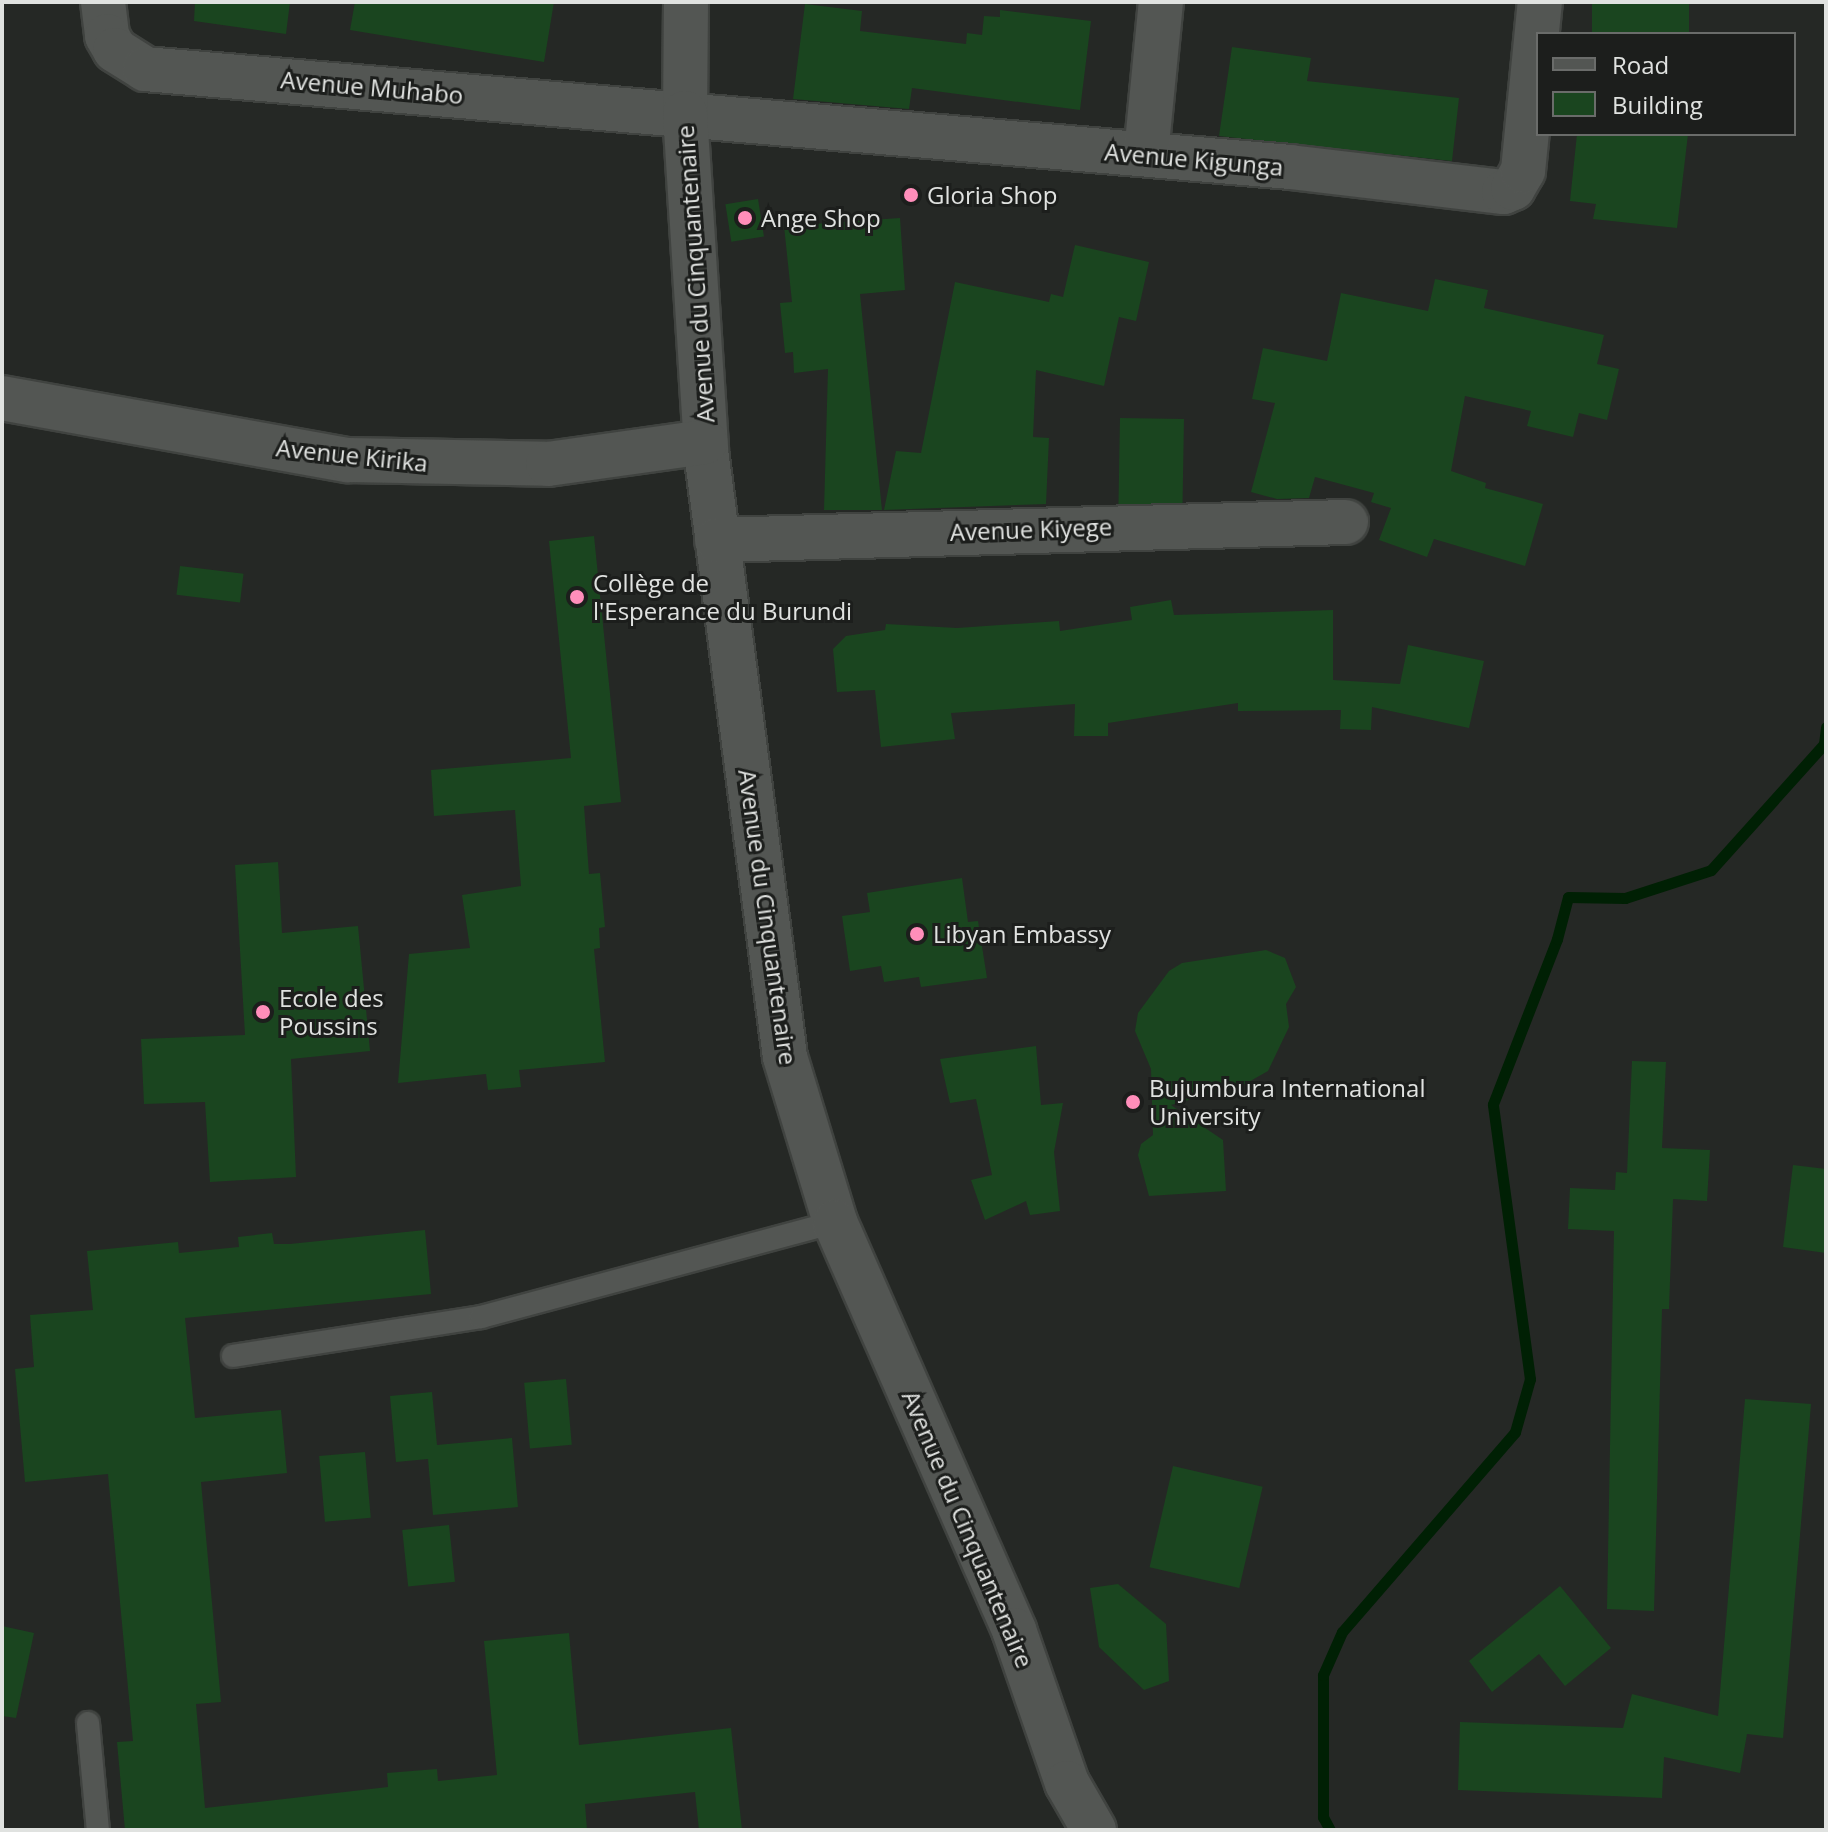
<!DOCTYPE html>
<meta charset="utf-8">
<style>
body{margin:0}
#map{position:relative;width:1828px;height:1832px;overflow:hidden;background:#252825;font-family:"Open Sans",sans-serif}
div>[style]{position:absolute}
.stream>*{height:11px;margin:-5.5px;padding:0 5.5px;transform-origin:5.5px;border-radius:5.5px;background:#002004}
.building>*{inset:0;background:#1a451f;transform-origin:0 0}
.roads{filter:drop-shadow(2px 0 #404340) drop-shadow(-2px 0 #404340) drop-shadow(0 2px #404340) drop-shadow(0 -2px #404340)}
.lane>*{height:22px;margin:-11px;padding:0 11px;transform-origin:11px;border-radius:11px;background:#535653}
.street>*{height:44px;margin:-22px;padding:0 22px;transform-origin:22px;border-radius:22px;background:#535653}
.dots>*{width:22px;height:22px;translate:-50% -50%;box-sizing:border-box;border:4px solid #1c1e1c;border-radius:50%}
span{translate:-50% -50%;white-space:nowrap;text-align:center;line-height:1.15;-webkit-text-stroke:6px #1c1e1c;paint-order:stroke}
.street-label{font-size:24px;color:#e0e2e0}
.poi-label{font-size:24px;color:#e0e2e0}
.left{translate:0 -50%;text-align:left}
.frame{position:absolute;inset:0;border:4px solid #e0e2e0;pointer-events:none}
.legend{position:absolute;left:1536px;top:32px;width:260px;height:104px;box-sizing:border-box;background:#1c1e1c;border:2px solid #6a6c6a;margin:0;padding:10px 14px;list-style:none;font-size:24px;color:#e0e2e0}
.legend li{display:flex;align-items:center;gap:16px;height:40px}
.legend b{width:40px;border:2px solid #6a6c6a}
</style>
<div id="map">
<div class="stream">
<i style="left:1330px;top:1830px;width:15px;rotate:-118deg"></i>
<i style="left:1323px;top:1817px;width:142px;rotate:-90deg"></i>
<i style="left:1323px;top:1675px;width:47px;rotate:-66.2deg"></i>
<i style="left:1342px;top:1632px;width:264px;rotate:-49.1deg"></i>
<i style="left:1515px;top:1432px;width:55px;rotate:-74.2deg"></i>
<i style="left:1530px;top:1379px;width:277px;rotate:-97.7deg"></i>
<i style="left:1493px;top:1104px;width:177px;rotate:-68.8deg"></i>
<i style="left:1557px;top:939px;width:43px;rotate:-75.3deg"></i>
<i style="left:1568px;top:897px;width:57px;rotate:1deg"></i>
<i style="left:1625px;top:898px;width:90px;rotate:-18deg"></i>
<i style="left:1711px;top:870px;width:169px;rotate:-48.1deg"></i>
<i style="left:1824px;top:744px;width:17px;rotate:-83deg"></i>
</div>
<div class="building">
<i style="clip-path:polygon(195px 2px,290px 2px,286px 34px,194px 21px)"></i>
<i style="clip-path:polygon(355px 2px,554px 2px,544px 62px,350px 30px)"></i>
<i style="left:1592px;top:2px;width:97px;height:32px"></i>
<i style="clip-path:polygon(805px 4px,862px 11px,860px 31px,966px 44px,967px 33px,982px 35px,984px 16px,1000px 17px,1000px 10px,1091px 21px,1080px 110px,912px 88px,909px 109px,793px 99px)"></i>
<i style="clip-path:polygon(1232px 47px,1311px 58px,1307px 81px,1459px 98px,1452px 161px,1219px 136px)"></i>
<i style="clip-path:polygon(1577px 134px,1688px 134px,1677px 228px,1593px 219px,1596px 204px,1570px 201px)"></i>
<i style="left:758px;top:199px;width:38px;height:33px;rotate:81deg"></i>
<i style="clip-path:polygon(900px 218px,905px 290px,860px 294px,882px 510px,824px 510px,828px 369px,794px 373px,793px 352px,785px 353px,780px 303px,792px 302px,784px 226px)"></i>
<i style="clip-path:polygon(1075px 245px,1149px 262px,1136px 321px,1119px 317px,1104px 386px,1036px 370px,1033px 437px,1049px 438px,1046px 504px,884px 510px,896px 451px,921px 453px,955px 282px,1049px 302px,1051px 294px,1063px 297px)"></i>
<i style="clip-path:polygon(1435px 279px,1488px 290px,1484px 308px,1604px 335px,1597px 364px,1619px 369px,1607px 420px,1579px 413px,1573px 437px,1527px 426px,1531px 411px,1465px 396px,1451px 471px,1486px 483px,1485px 488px,1543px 504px,1525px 566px,1434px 539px,1427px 557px,1379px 540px,1391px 508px,1371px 502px,1374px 493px,1315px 477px,1309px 498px,1277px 499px,1251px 492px,1275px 403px,1252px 399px,1263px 348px,1327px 361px,1341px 293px,1428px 311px)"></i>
<i style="left:1120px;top:418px;width:64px;height:86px;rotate:1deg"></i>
<i style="clip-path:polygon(594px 536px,621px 802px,584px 806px,589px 874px,600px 873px,605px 927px,599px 928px,600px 948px,594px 949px,605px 1062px,519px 1070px,521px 1087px,488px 1090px,486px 1074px,398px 1083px,409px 954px,470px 948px,462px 895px,521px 886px,515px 810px,434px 816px,431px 770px,571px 758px,549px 541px)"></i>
<i style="left:180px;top:566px;width:64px;height:29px;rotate:7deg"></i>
<i style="clip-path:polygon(1171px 600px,1174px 615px,1333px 610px,1333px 680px,1400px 684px,1408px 645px,1484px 661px,1469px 728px,1372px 707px,1371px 730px,1340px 729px,1341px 710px,1238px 711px,1238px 703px,1108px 723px,1108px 736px,1074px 736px,1075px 704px,951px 713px,955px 739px,881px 747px,875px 690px,837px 692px,833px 649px,846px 636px,885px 630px,886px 624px,957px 628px,1059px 621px,1060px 631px,1132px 620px,1130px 607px)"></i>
<i style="clip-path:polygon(278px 862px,282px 933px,358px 926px,370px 1051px,291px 1059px,296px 1177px,210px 1182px,205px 1102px,144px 1104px,141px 1039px,245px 1035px,235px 865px)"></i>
<i style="clip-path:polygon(962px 878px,968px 922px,978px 921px,987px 978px,921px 987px,919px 977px,884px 982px,881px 966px,850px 971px,842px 916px,870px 912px,867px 893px)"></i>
<i style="clip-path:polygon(1266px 950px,1285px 958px,1296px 987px,1286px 1004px,1289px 1027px,1268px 1071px,1245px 1084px,1171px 1105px,1223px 1140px,1226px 1191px,1149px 1196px,1138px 1155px,1141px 1144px,1153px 1135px,1151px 1069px,1135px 1031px,1138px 1013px,1169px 971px,1182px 963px)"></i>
<i style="clip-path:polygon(1036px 1046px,1041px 1105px,1063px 1103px,1054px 1152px,1060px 1211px,1030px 1215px,1026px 1201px,985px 1220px,971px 1180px,992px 1175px,976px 1099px,950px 1103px,940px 1059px)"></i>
<i style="clip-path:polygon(1632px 1061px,1666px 1062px,1662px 1148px,1710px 1150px,1707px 1201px,1673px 1199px,1669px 1309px,1662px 1309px,1654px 1611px,1607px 1609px,1614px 1231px,1568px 1229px,1570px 1188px,1615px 1190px,1616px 1172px,1627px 1173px)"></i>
<i style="clip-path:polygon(1793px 1165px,1826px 1169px,1826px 1253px,1783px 1247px)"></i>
<i style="clip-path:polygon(425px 1230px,431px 1294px,185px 1318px,195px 1418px,281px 1410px,287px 1473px,201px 1482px,221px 1702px,196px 1704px,205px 1808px,388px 1787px,387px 1773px,437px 1769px,438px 1781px,497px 1775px,484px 1641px,569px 1633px,579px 1745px,731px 1728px,742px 1830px,699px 1830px,695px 1792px,585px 1804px,587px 1830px,125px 1830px,117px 1742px,133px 1741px,108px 1474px,25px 1482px,15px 1369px,34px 1367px,30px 1315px,93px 1310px,87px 1251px,178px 1242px,179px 1253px,239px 1247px,238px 1237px,272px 1233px,274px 1244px,290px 1244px)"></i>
<i style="left:566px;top:1379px;width:66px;height:42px;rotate:85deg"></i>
<i style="clip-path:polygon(432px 1392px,437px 1445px,512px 1438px,518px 1507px,433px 1515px,428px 1459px,396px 1462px,390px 1396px)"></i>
<i style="clip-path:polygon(1745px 1399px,1811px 1404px,1783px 1738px,1747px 1734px,1740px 1773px,1664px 1757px,1662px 1798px,1458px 1790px,1460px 1722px,1623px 1728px,1632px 1694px,1718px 1716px)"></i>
<i style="left:365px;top:1452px;width:66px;height:46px;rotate:85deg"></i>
<i style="left:1173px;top:1466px;width:92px;height:104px;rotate:13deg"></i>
<i style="left:449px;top:1525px;width:57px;height:47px;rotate:84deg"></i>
<i style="clip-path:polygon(1118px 1584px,1166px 1624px,1169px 1681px,1144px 1690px,1099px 1647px,1090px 1588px)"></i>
<i style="clip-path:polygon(1560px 1586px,1611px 1648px,1565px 1686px,1539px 1654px,1492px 1692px,1469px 1661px)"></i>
<i style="clip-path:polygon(2px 1626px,34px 1633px,16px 1718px,2px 1716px)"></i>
</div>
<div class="roads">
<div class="lane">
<i style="left:233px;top:1356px;width:251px;rotate:-8.9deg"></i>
<i style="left:481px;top:1317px;width:367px;rotate:-15deg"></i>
<i style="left:88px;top:1723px;width:107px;rotate:84.7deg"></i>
</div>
<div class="street">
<i style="left:103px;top:2px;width:34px;rotate:83deg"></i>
<i style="left:107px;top:36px;width:16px;rotate:60deg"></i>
<i style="left:115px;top:50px;width:36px;rotate:32deg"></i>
<i style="left:145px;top:69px;width:1149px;rotate:4.89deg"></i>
<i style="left:1290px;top:167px;width:215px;rotate:6.7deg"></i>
<i style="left:1504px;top:192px;width:10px;rotate:-24deg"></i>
<i style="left:1513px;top:188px;width:20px;rotate:-60deg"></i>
<i style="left:1523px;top:171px;width:170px;rotate:-84.3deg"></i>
<i style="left:686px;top:2px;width:111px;rotate:90.5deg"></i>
<i style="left:685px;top:113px;width:339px;rotate:86.4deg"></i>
<i style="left:706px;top:451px;width:611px;rotate:82.57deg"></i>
<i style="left:785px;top:1057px;width:172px;rotate:73.1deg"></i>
<i style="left:835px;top:1222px;width:446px;rotate:66.3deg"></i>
<i style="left:1014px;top:1630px;width:162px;rotate:70.9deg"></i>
<i style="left:1067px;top:1783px;width:54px;rotate:60.1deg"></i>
<i style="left:1146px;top:154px;width:153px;rotate:-84.4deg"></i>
<i style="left:2px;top:398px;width:352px;rotate:10.2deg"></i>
<i style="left:348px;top:460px;width:200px;rotate:1.1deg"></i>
<i style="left:548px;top:464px;width:159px;rotate:-8deg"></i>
<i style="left:717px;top:540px;width:629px;rotate:-1.64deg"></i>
</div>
</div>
<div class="dots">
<i style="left:911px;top:195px;background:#ff8eba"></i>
<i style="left:745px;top:218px;background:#ff8eba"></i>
<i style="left:577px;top:597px;background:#ff8eba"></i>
<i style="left:917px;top:934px;background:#ff8eba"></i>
<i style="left:263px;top:1012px;background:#ff8eba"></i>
<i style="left:1133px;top:1102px;background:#ff8eba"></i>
</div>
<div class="street-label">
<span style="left:372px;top:87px;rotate:5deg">Avenue Muhabo</span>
<span style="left:1194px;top:159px;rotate:5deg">Avenue Kigunga</span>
<span style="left:695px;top:274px;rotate:-94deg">Avenue du Cinquantenaire</span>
<span style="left:352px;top:455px;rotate:6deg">Avenue Kirika</span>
<span style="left:1031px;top:529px;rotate:-2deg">Avenue Kiyege</span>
<span style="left:768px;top:917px;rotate:82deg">Avenue du Cinquantenaire</span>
<span style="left:968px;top:1529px;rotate:67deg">Avenue du Cinquantenaire</span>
</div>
<div class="poi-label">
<span class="left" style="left:927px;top:195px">Gloria Shop</span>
<span class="left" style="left:761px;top:218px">Ange Shop</span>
<span class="left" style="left:593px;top:597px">Collège de<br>l'Esperance du Burundi</span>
<span class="left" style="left:933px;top:934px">Libyan Embassy</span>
<span class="left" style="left:279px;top:1012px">Ecole des<br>Poussins</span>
<span class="left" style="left:1149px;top:1102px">Bujumbura International<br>University</span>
</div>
<div class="frame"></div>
<ul class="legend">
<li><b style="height:10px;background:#535653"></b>Road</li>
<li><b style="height:22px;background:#1a451f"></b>Building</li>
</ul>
</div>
